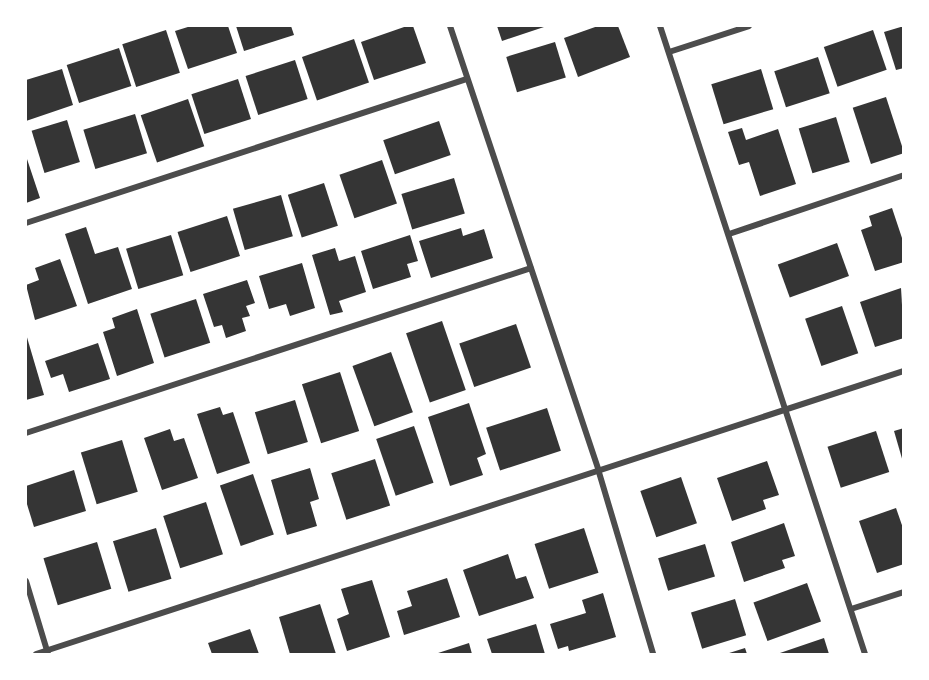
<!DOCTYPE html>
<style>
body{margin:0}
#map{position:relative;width:929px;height:680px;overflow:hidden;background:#fff;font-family:"Crimson Pro",serif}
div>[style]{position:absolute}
.building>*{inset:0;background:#353535;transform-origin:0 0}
.minor>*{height:6px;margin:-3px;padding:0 3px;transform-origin:3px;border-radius:3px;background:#4c4c4c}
span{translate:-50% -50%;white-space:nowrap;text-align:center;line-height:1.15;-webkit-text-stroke:6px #fff;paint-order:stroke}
.frame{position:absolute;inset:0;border:27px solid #fff;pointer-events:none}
</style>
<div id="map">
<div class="building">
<i style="clip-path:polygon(191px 26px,228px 26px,237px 53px,188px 69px,175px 31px)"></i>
<i style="clip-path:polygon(236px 26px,291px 26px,294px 35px,244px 51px)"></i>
<i style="clip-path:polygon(407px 26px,413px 26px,426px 63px,374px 80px,361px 42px)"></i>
<i style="clip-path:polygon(497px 26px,547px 26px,502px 41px)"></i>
<i style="clip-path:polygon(598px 26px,618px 26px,630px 57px,578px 77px,564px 38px)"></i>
<i style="clip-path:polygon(904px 26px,904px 68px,896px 70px,884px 32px)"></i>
<i style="left:166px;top:30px;width:45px;height:46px;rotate:72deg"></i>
<i style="left:873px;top:30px;width:42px;height:52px;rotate:71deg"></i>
<i style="left:354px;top:39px;width:46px;height:55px;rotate:71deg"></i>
<i style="left:555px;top:42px;width:37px;height:51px;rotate:73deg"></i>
<i style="left:119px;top:48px;width:40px;height:55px;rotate:72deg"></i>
<i style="left:818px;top:57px;width:38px;height:46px;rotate:72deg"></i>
<i style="left:295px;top:60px;width:41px;height:52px;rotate:72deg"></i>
<i style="clip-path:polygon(62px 69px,73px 105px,26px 121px,26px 80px)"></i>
<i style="left:761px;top:69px;width:42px;height:52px;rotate:73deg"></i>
<i style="left:238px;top:79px;width:42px;height:49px;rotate:72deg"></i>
<i style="left:886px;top:97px;width:59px;height:35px;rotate:72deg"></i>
<i style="left:188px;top:99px;width:50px;height:50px;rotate:71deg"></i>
<i style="left:135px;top:114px;width:41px;height:54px;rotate:73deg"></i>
<i style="left:836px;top:117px;width:47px;height:39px;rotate:73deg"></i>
<i style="left:67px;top:120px;width:44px;height:37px;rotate:73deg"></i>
<i style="left:439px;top:121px;width:36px;height:59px;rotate:71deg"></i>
<i style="clip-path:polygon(742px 128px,746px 140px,778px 129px,796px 184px,760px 196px,749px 162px,739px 165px,728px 132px)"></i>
<i style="clip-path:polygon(26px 156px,40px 198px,26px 203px)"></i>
<i style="left:382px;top:160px;width:46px;height:45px;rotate:71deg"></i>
<i style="left:454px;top:178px;width:37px;height:55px;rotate:73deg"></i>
<i style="left:324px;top:183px;width:45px;height:38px;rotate:72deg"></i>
<i style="left:281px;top:195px;width:43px;height:50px;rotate:74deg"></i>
<i style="clip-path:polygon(892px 208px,904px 244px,904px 262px,875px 271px,861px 230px,872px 226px,869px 216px)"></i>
<i style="left:227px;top:216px;width:42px;height:52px;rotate:72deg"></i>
<i style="clip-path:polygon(86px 227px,95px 254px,118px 247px,132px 289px,88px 304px,65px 234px)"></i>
<i style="clip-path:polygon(461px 228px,463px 236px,484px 229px,493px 258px,431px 278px,419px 241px)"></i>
<i style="left:171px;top:235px;width:42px;height:47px;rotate:73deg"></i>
<i style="clip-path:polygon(410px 235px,418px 261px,407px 264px,411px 277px,373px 289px,361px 251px)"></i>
<i style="left:837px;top:243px;width:35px;height:63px;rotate:70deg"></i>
<i style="clip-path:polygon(335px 248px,339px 261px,355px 256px,366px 292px,339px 301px,343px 312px,330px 315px,312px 255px)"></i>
<i style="clip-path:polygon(60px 259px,77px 306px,35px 320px,26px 285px,39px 280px,35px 268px)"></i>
<i style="clip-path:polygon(302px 263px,315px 308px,290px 316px,286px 304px,269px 309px,259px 276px)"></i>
<i style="clip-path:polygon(247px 280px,255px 303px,246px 306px,250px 316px,242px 318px,246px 331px,226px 338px,222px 325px,214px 327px,203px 294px)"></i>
<i style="clip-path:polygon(901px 288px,904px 338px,875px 347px,860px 302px)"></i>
<i style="left:196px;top:299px;width:46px;height:48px;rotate:72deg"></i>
<i style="left:842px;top:306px;width:50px;height:39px;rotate:71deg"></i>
<i style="clip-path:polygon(137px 309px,154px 363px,117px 376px,103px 332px,115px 328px,112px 318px)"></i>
<i style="left:442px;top:321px;width:73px;height:38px;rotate:71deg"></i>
<i style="left:516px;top:324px;width:46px;height:60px;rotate:71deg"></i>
<i style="clip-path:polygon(26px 334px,44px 395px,26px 400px)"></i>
<i style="clip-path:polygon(98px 343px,110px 379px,69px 392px,63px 374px,51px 378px,45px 361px)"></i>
<i style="left:391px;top:352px;width:64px;height:41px;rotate:70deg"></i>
<i style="left:340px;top:372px;width:62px;height:40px;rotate:72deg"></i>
<i style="left:295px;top:400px;width:44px;height:42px;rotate:73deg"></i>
<i style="clip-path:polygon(469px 403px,486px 454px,477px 458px,483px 475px,450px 486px,428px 417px)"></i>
<i style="clip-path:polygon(220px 407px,223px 415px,233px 412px,250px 463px,217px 474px,197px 414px)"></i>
<i style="left:547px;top:408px;width:45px;height:64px;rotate:72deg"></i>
<i style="left:414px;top:426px;width:60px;height:40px;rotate:71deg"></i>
<i style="clip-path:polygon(904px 428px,904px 462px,903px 462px,894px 431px)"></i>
<i style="clip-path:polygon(170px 429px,174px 441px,184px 438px,198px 478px,162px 490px,144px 438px)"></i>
<i style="left:876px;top:431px;width:43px;height:51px;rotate:72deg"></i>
<i style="left:122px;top:440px;width:54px;height:43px;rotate:73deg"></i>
<i style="left:375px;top:459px;width:49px;height:46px;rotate:72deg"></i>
<i style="clip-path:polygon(767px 461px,779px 495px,763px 500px,766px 509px,732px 521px,717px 478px)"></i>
<i style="clip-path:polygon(310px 468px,319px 499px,310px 502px,317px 526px,287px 535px,271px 480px)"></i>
<i style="clip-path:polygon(74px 470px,86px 511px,34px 527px,26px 501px,26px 486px)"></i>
<i style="left:253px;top:474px;width:64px;height:35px;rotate:71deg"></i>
<i style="left:681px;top:477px;width:49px;height:43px;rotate:71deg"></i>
<i style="left:206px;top:502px;width:55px;height:45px;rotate:72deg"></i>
<i style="clip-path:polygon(896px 508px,904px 531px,904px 564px,877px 573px,859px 521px)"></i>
<i style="clip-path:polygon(784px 523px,795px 556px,782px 560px,785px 568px,744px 582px,731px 542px)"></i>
<i style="left:156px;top:528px;width:53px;height:45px;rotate:73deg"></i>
<i style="left:584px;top:528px;width:47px;height:52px;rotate:72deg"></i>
<i style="left:97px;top:542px;width:49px;height:56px;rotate:73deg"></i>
<i style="left:705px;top:544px;width:34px;height:49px;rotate:73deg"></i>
<i style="clip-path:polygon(508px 554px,516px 579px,526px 576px,534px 598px,479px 616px,463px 570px)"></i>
<i style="clip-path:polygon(447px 578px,460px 617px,404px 635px,397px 611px,412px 606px,407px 591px)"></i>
<i style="clip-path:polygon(372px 580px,390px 637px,347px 651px,337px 619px,349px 614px,341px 589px)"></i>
<i style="left:807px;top:583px;width:41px;height:57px;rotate:70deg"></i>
<i style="clip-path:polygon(603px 593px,616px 637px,569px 651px,568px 646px,558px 649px,550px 624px,586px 613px,582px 600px)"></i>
<i style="left:735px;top:599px;width:38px;height:46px;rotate:73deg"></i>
<i style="clip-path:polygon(320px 604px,336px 654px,290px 654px,279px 617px)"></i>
<i style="clip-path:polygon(536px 624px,545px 654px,492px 654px,487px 639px)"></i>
<i style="clip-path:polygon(250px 629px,259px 654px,212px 654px,208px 643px)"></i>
<i style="clip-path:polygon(824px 638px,829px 654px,777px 654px)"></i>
<i style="clip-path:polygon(469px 643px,472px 654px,435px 654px)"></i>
<i style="clip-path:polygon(745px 648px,747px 654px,726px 654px)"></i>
</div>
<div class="minor">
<i style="left:450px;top:26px;width:467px;rotate:71.5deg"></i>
<i style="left:598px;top:469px;width:193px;rotate:73.4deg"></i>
<i style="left:660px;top:26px;width:661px;rotate:71.92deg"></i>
<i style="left:669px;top:52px;width:84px;rotate:-18deg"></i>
<i style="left:26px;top:223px;width:464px;rotate:-18.1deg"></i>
<i style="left:729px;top:234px;width:185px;rotate:-18.6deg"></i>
<i style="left:26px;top:433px;width:531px;rotate:-18.09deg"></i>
<i style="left:26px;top:581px;width:76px;rotate:73.2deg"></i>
<i style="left:851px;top:609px;width:56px;rotate:-17.8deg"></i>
<i style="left:36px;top:654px;width:913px;rotate:-18.06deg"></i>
</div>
<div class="frame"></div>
</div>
